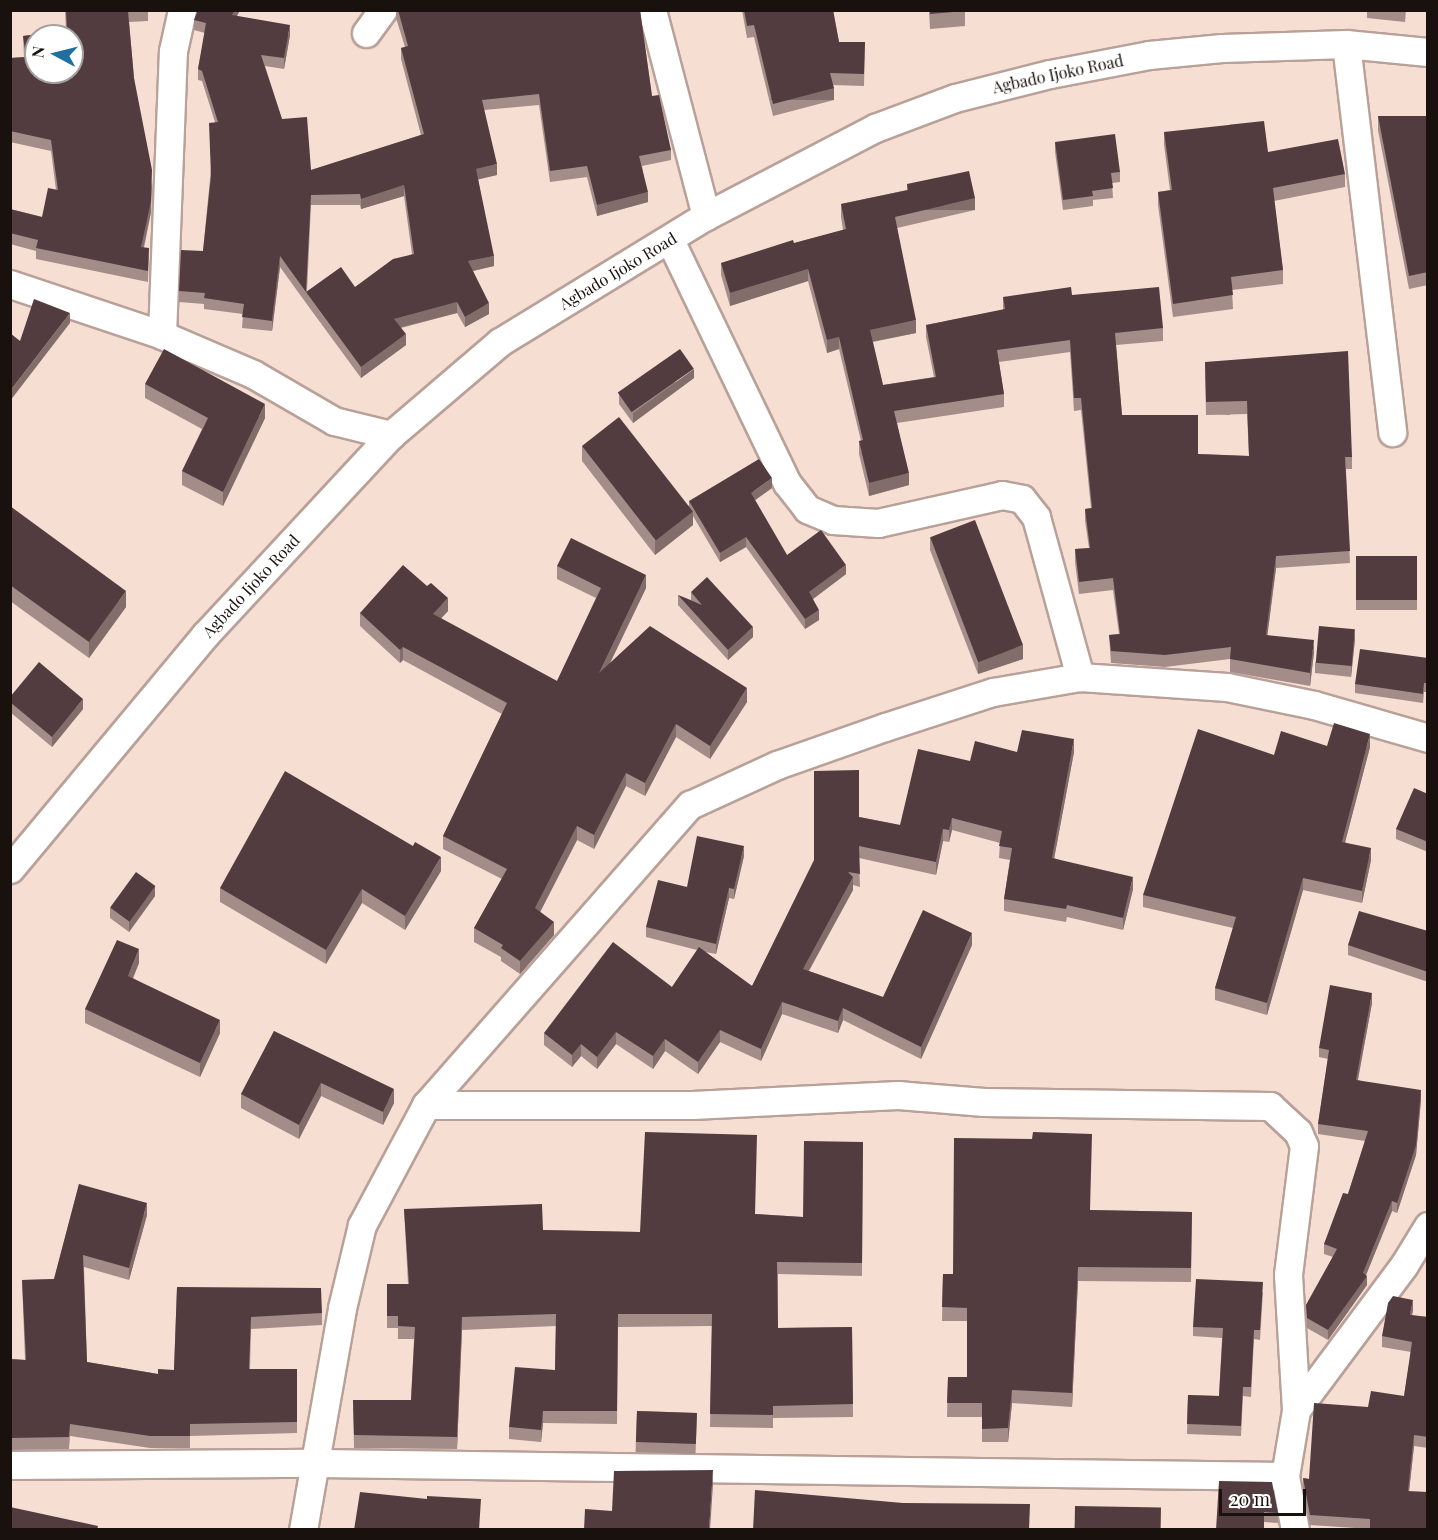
<!DOCTYPE html>
<style>
body{margin:0}
#map{position:relative;width:1438px;height:1540px;overflow:hidden;background:#f6ded3;font-family:"Playfair Display",serif}
div>[style]{position:absolute}
.roads{filter:drop-shadow(2px 0 #b8a198) drop-shadow(-2px 0 #b8a198) drop-shadow(0 2px #b8a198) drop-shadow(0 -2px #b8a198)}
.street>*{height:27px;margin:-13.5px;padding:0 13.5px;transform-origin:13.5px;border-radius:13.5px;background:#fff}
.wall>*{inset:0;background:#a48d89;transform-origin:0 0}
.shaded-wall>*{inset:0;background:#836d6b;transform-origin:0 0}
.building>*{inset:0;background:#523c3f;transform-origin:0 0}
span{translate:-50% -50%;white-space:nowrap;text-align:center;line-height:1.15;-webkit-text-stroke:6px #fff;paint-order:stroke}
.street-label{font-size:16px;color:#19110e}
.frame{position:absolute;inset:0;border:12px solid #19110e;pointer-events:none}
.north{position:absolute;left:24px;top:24px;width:60px;height:60px;box-sizing:border-box;background:#fff;border:2px solid #a3a09f;border-radius:50%;rotate:277deg;font-size:16px;font-weight:700;line-height:24px;text-align:center;color:#19110e}
.north::after{content:'';display:block;margin:auto;width:21px;height:27px;background:#1f70a1;clip-path:polygon(50% 0,100% 100%,50% 72%,0 100%)}
.scale{position:absolute;left:1219px;top:1489px;width:87px;height:27px;box-sizing:border-box;border:3px solid #19110e;border-top:0;padding-left:8px;font-size:18px;line-height:21px;white-space:nowrap;color:#19110e;-webkit-text-stroke:4px #fff;paint-order:stroke}
</style>
<div id="map">
<div class="roads">
<div class="street">
<i style="left:652px;top:10px;width:213px;rotate:75.3deg"></i>
<i style="left:366px;top:33px;width:29px;rotate:-54deg"></i>
<i style="left:1346px;top:44px;width:391px;rotate:83.2deg"></i>
<i style="left:670px;top:240px;width:270px;rotate:64.3deg"></i>
<i style="left:787px;top:483px;width:33px;rotate:52deg"></i>
<i style="left:807px;top:509px;width:28px;rotate:23deg"></i>
<i style="left:833px;top:520px;width:45px;rotate:3.8deg"></i>
<i style="left:878px;top:523px;width:127px;rotate:-12.7deg"></i>
<i style="left:1002px;top:495px;width:20px;rotate:11deg"></i>
<i style="left:1022px;top:499px;width:23px;rotate:52deg"></i>
<i style="left:1036px;top:517px;width:166px;rotate:74.6deg"></i>
<i style="left:10px;top:284px;width:160px;rotate:18.5deg"></i>
<i style="left:162px;top:335px;width:99px;rotate:23.2deg"></i>
<i style="left:253px;top:374px;width:94px;rotate:30.1deg"></i>
<i style="left:334px;top:421px;width:59px;rotate:13.8deg"></i>
<i style="left:162px;top:335px;width:284px;rotate:-87.8deg"></i>
<i style="left:173px;top:51px;width:42px;rotate:-77.6deg"></i>
<i style="left:10px;top:869px;width:305px;rotate:-50.2deg"></i>
<i style="left:205px;top:635px;width:273px;rotate:-47.1deg"></i>
<i style="left:391px;top:435px;width:143px;rotate:-40.5deg"></i>
<i style="left:500px;top:342px;width:241px;rotate:-31.5deg"></i>
<i style="left:706px;top:216px;width:191px;rotate:-27.5deg"></i>
<i style="left:875px;top:128px;width:85px;rotate:-20.6deg"></i>
<i style="left:955px;top:98px;width:98px;rotate:-14.2deg"></i>
<i style="left:1050px;top:74px;width:101px;rotate:-10.9deg"></i>
<i style="left:1149px;top:55px;width:73px;rotate:-5.5deg"></i>
<i style="left:1222px;top:48px;width:124px;rotate:-1.8deg"></i>
<i style="left:1346px;top:44px;width:82px;rotate:5.6deg"></i>
<i style="left:426px;top:1105px;width:266px"></i>
<i style="left:692px;top:1105px;width:206px;rotate:-2.8deg"></i>
<i style="left:898px;top:1095px;width:86px;rotate:4.7deg"></i>
<i style="left:984px;top:1102px;width:286px;rotate:0.8deg"></i>
<i style="left:1270px;top:1106px;width:38px;rotate:43deg"></i>
<i style="left:1298px;top:1132px;width:15px;rotate:67deg"></i>
<i style="left:1304px;top:1146px;width:130px;rotate:97.1deg"></i>
<i style="left:1288px;top:1275px;width:135px;rotate:86.6deg"></i>
<i style="left:10px;top:1465px;width:307px;rotate:-0.4deg"></i>
<i style="left:317px;top:1463px;width:968px;rotate:0.77deg"></i>
<i style="left:303px;top:1530px;width:225px;rotate:-80deg"></i>
<i style="left:342px;top:1308px;width:85px;rotate:-76.5deg"></i>
<i style="left:362px;top:1225px;width:136px;rotate:-61.9deg"></i>
<i style="left:426px;top:1105px;width:400px;rotate:-48.7deg"></i>
<i style="left:690px;top:805px;width:96px;rotate:-24.7deg"></i>
<i style="left:777px;top:765px;width:114px;rotate:-19.4deg"></i>
<i style="left:885px;top:727px;width:114px;rotate:-18deg"></i>
<i style="left:993px;top:692px;width:88px;rotate:-9.8deg"></i>
<i style="left:1080px;top:677px;width:147px;rotate:3.9deg"></i>
<i style="left:1227px;top:687px;width:89px;rotate:11.7deg"></i>
<i style="left:1314px;top:705px;width:119px;rotate:16.1deg"></i>
<i style="left:1295px;top:1530px;width:55px;rotate:-100.5deg"></i>
<i style="left:1285px;top:1476px;width:67px;rotate:-80.5deg"></i>
<i style="left:1296px;top:1410px;width:181px;rotate:-53.3deg"></i>
<i style="left:1404px;top:1265px;width:46px;rotate:-58.4deg"></i>
</div>
</div>
<div class="wall">
<i style="clip-path:polygon(65px 10px,148px 10px,148px 21px,129px 22px,134px 78px,151px 212px,144px 248px,149px 248px,148px 282px,36px 259px,36px 251px,10px 244px,10px 209px,42px 217px,56px 190px,51px 151px,10px 142px,10px 58px,24px 57px,23px 36px,66px 30px)"></i>
<i style="clip-path:polygon(evenodd,198px 10px,240px 10px,237px 16px,290px 35px,284px 69px,265px 66px,282px 119px,311px 170px,421px 135px,401px 59px,401px 48px,405px 47px,396px 18px,396px 10px,640px 10px,652px 96px,671px 150px,671px 160px,642px 166px,648px 202px,597px 216px,587px 177px,550px 182px,539px 105px,484px 110px,497px 175px,478px 179px,494px 266px,473px 271px,489px 314px,465px 327px,457px 313px,401px 328px,406px 345px,361px 378px,306px 303px,306px 302px,306px 303px,280px 267px,272px 331px,242px 328px,243px 314px,204px 309px,204px 304px,179px 302px,179px 291px,203px 251px,210px 179px,215px 122px,202px 81px,198px 80px,198px 69px,205px 33px,194px 30px,194px 20px,198px 10px,404px 196px,412px 254px,355px 287px,307px 292px,311px 205px,360px 205px,361px 209px,404px 196px)"></i>
<i style="clip-path:polygon(742px 10px,833px 10px,839px 42px,865px 42px,864px 86px,833px 85px,834px 100px,773px 116px,754px 37px,747px 38px)"></i>
<i style="clip-path:polygon(929px 10px,965px 10px,965px 26px,930px 29px)"></i>
<i style="clip-path:polygon(1367px 10px,1406px 10px,1405px 22px,1367px 18px)"></i>
<i style="clip-path:polygon(1378px 116px,1428px 116px,1428px 285px,1409px 289px,1378px 130px)"></i>
<i style="clip-path:polygon(1164px 132px,1268px 152px,1345px 174px,1345px 187px,1274px 201px,1283px 270px,1283px 284px,1232px 290px,1233px 309px,1173px 317px,1158px 205px,1158px 192px,1170px 190px,1164px 145px)"></i>
<i style="clip-path:polygon(1055px 142px,1120px 172px,1120px 182px,1112px 183px,1113px 198px,1093px 200px,1093px 206px,1063px 210px,1055px 152px)"></i>
<i style="clip-path:polygon(907px 184px,975px 210px,897px 228px,916px 333px,873px 342px,883px 385px,934px 377px,926px 337px,926px 325px,1003px 310px,1003px 297px,1072px 295px,1163px 328px,1163px 341px,1116px 345px,1122px 415px,1198px 454px,1249px 456px,1247px 414px,1206px 415px,1205px 362px,1352px 457px,1352px 469px,1346px 469px,1350px 563px,1276px 568px,1267px 635px,1314px 652px,1310px 686px,1230px 672px,1230px 659px,1165px 667px,1111px 663px,1109px 635px,1119px 634px,1113px 590px,1079px 594px,1075px 562px,1075px 549px,1089px 548px,1085px 521px,1085px 509px,1091px 508px,1081px 410px,1074px 411px,1070px 352px,999px 362px,1004px 394px,1004px 407px,897px 423px,909px 485px,869px 496px,859px 454px,859px 441px,861px 441px,839px 349px,827px 353px,808px 281px,730px 306px,721px 275px,721px 263px,843px 230px,841px 217px,841px 204px,907px 190px)"></i>
<i style="clip-path:polygon(694px 378px,633px 423px,619px 404px,619px 394px)"></i>
<i style="clip-path:polygon(145px 384px,265px 418px,223px 506px,182px 485px,182px 471px,202px 429px,145px 398px)"></i>
<i style="clip-path:polygon(582px 446px,689px 506px,689px 501px,772px 488px,755px 500px,787px 555px,846px 574px,813px 599px,819px 620px,805px 629px,746px 547px,720px 562px,693px 516px,693px 525px,655px 555px,582px 461px)"></i>
<i style="clip-path:polygon(10px 506px,126px 607px,89px 658px,10px 601px)"></i>
<i style="clip-path:polygon(930px 537px,1023px 659px,978px 674px,930px 550px)"></i>
<i style="left:1356px;top:556px;width:61px;height:54px"></i>
<i style="clip-path:polygon(557px 566px,646px 588px,610px 663px,747px 702px,710px 759px,676px 737px,645px 796px,626px 786px,594px 849px,577px 840px,540px 912px,554px 935px,520px 974px,501px 961px,501px 957px,474px 942px,474px 928px,502px 879px,443px 849px,443px 836px,502px 714px,403px 660px,400px 663px,360px 626px,360px 613px,427px 586px,448px 611px,441px 618px,557px 681px,596px 598px,557px 579px)"></i>
<i style="clip-path:polygon(691px 592px,753px 637px,728px 660px,678px 605px,678px 595px,691px 600px)"></i>
<i style="clip-path:polygon(1355px 639px,1351px 677px,1315px 673px,1315px 663px)"></i>
<i style="clip-path:polygon(1428px 658px,1428px 692px,1424px 692px,1423px 703px,1355px 693px,1355px 684px)"></i>
<i style="clip-path:polygon(10px 697px,83px 709px,52px 747px,10px 712px)"></i>
<i style="clip-path:polygon(1327px 746px,1370px 747px,1345px 842px,1371px 860px,1362px 903px,1303px 890px,1267px 1015px,1215px 1000px,1215px 988px,1233px 928px,1143px 907px,1143px 895px,1274px 755px)"></i>
<i style="clip-path:polygon(1017px 752px,1074px 752px,1054px 858px,1133px 889px,1123px 930px,1067px 917px,1066px 922px,1004px 911px,1004px 899px,1010px 860px,999px 858px,1000px 843px,952px 830px,949px 842px,943px 841px,936px 875px,859px 858px,860px 887px,853px 885px,853px 890px,809px 971px,883px 997px,972px 945px,921px 1059px,843px 1020px,838px 1033px,782px 1014px,761px 1061px,720px 1042px,698px 1074px,665px 1051px,653px 1069px,616px 1044px,597px 1069px,581px 1056px,572px 1067px,544px 1045px,544px 1033px,672px 987px,697px 950px,646px 937px,646px 927px,687px 887px,744px 856px,734px 899px,729px 898px,716px 954px,705px 952px,752px 986px,859px 817px,900px 825px,970px 761px)"></i>
<i style="clip-path:polygon(1428px 794px,1428px 852px,1396px 839px,1396px 829px)"></i>
<i style="clip-path:polygon(441px 871px,405px 930px,362px 903px,326px 964px,220px 902px,220px 888px)"></i>
<i style="clip-path:polygon(155px 896px,129px 932px,110px 918px,110px 908px)"></i>
<i style="clip-path:polygon(1428px 931px,1428px 982px,1348px 955px,1348px 945px)"></i>
<i style="clip-path:polygon(139px 963px,133px 978px,220px 1033px,200px 1077px,85px 1023px,85px 1009px)"></i>
<i style="clip-path:polygon(1372px 1003px,1358px 1080px,1421px 1100px,1416px 1155px,1397px 1213px,1392px 1211px,1366px 1275px,1367px 1285px,1328px 1340px,1307px 1328px,1306px 1305px,1333px 1257px,1324px 1254px,1324px 1244px,1348px 1194px,1365px 1141px,1318px 1134px,1318px 1124px,1328px 1059px,1319px 1057px,1319px 1048px)"></i>
<i style="clip-path:polygon(274px 1031px,394px 1103px,383px 1125px,321px 1096px,299px 1139px,241px 1108px,241px 1094px)"></i>
<i style="clip-path:polygon(863px 1142px,862px 1276px,778px 1274px,778px 1328px,852px 1327px,853px 1417px,773px 1418px,773px 1428px,710px 1427px,712px 1326px,618px 1327px,617px 1424px,543px 1423px,541px 1442px,509px 1439px,509px 1427px,555px 1370px,556px 1326px,462px 1330px,457px 1449px,354px 1448px,353px 1400px,411px 1400px,414px 1339px,398px 1339px,398px 1328px,387px 1328px,387px 1284px,408px 1284px,404px 1209px,543px 1230px,640px 1232px,756px 1214px,803px 1217px)"></i>
<i style="clip-path:polygon(79px 1184px,147px 1215px,129px 1280px,84px 1267px,87px 1362px,158px 1374px,174px 1370px,177px 1287px,322px 1313px,322px 1325px,251px 1329px,250px 1369px,297px 1369px,297px 1433px,190px 1436px,190px 1448px,150px 1448px,70px 1436px,69px 1449px,10px 1450px,10px 1359px,25px 1360px,22px 1280px,54px 1279px)"></i>
<i style="clip-path:polygon(1091px 1210px,1192px 1212px,1191px 1282px,1078px 1281px,1072px 1407px,1012px 1403px,1008px 1442px,982px 1442px,982px 1417px,947px 1417px,948px 1377px,967px 1377px,967px 1321px,942px 1321px,943px 1274px,953px 1274px)"></i>
<i style="clip-path:polygon(1263px 1292px,1260px 1340px,1254px 1339px,1251px 1397px,1243px 1396px,1241px 1436px,1187px 1434px,1188px 1395px,1219px 1396px,1222px 1338px,1193px 1336px,1193px 1327px)"></i>
<i style="clip-path:polygon(1413px 1310px,1412px 1315px,1428px 1317px,1428px 1448px,1414px 1446px,1409px 1491px,1370px 1529px,1310px 1525px,1303px 1489px,1303px 1478px,1309px 1479px,1368px 1407px,1404px 1396px,1411px 1352px,1382px 1347px,1382px 1336px)"></i>
<i style="left:637px;top:1411px;width:60px;height:41px;rotate:2deg"></i>
<i style="clip-path:polygon(1219px 1481px,1278px 1513px,1278px 1523px,1264px 1522px)"></i>
</div>
<div class="shaded-wall">
<i style="clip-path:polygon(235px 10px,240px 10px,232px 26px,232px 15px)"></i>
<i style="clip-path:polygon(290px 25px,290px 35px,284px 69px,284px 58px)"></i>
<i style="left:834px;top:88px;width:12px;height:63px;rotate:90deg"></i>
<i style="clip-path:polygon(497px 164px,497px 175px,476px 180px,476px 169px)"></i>
<i style="clip-path:polygon(152px 181px,151px 212px,141px 259px,141px 247px)"></i>
<i style="clip-path:polygon(404px 185px,404px 196px,361px 209px,361px 199px)"></i>
<i style="clip-path:polygon(648px 192px,648px 202px,597px 216px,597px 205px)"></i>
<i style="left:975px;top:198px;width:12px;height:82px;rotate:90deg"></i>
<i style="clip-path:polygon(280px 256px,280px 267px,272px 331px,272px 321px)"></i>
<i style="clip-path:polygon(494px 256px,494px 266px,468px 272px,468px 261px)"></i>
<i style="clip-path:polygon(808px 269px,808px 281px,730px 306px,730px 293px)"></i>
<i style="clip-path:polygon(457px 302px,457px 313px,394px 329px,394px 319px)"></i>
<i style="clip-path:polygon(489px 303px,489px 314px,465px 327px,465px 317px)"></i>
<i style="clip-path:polygon(70px 313px,70px 323px,10px 401px,10px 391px)"></i>
<i style="clip-path:polygon(916px 320px,916px 333px,870px 342px,870px 330px)"></i>
<i style="clip-path:polygon(406px 334px,406px 345px,361px 378px,361px 367px)"></i>
<i style="clip-path:polygon(839px 337px,839px 349px,827px 353px,827px 340px)"></i>
<i style="clip-path:polygon(694px 369px,694px 378px,633px 423px,633px 413px)"></i>
<i style="clip-path:polygon(265px 404px,265px 418px,223px 506px,223px 492px)"></i>
<i style="clip-path:polygon(909px 473px,909px 485px,869px 496px,869px 483px)"></i>
<i style="clip-path:polygon(772px 478px,772px 488px,751px 503px,751px 493px)"></i>
<i style="clip-path:polygon(693px 511px,693px 525px,655px 555px,655px 541px)"></i>
<i style="clip-path:polygon(746px 537px,746px 547px,720px 562px,720px 553px)"></i>
<i style="clip-path:polygon(1276px 556px,1276px 568px,1266px 647px,1266px 635px)"></i>
<i style="clip-path:polygon(846px 565px,846px 574px,809px 602px,809px 592px)"></i>
<i style="clip-path:polygon(646px 575px,646px 588px,599px 686px,599px 673px)"></i>
<i style="clip-path:polygon(126px 591px,126px 607px,89px 658px,89px 642px)"></i>
<i style="clip-path:polygon(448px 598px,448px 611px,433px 627px,433px 614px)"></i>
<i style="clip-path:polygon(819px 610px,819px 620px,805px 629px,805px 619px)"></i>
<i style="clip-path:polygon(753px 627px,753px 637px,728px 660px,728px 650px)"></i>
<i style="clip-path:polygon(1355px 629px,1355px 639px,1351px 677px,1351px 667px)"></i>
<i style="clip-path:polygon(1314px 640px,1314px 652px,1310px 686px,1310px 673px)"></i>
<i style="clip-path:polygon(1023px 645px,1023px 659px,978px 674px,978px 661px)"></i>
<i style="clip-path:polygon(403px 647px,403px 660px,400px 663px,400px 650px)"></i>
<i style="clip-path:polygon(747px 688px,747px 702px,710px 759px,710px 746px)"></i>
<i style="clip-path:polygon(83px 699px,83px 709px,52px 747px,52px 737px)"></i>
<i style="clip-path:polygon(676px 724px,676px 737px,645px 796px,645px 783px)"></i>
<i style="clip-path:polygon(1370px 734px,1370px 747px,1342px 854px,1342px 842px)"></i>
<i style="clip-path:polygon(1074px 739px,1074px 752px,1052px 870px,1052px 858px)"></i>
<i style="clip-path:polygon(626px 773px,626px 786px,594px 849px,594px 835px)"></i>
<i style="clip-path:polygon(952px 818px,952px 830px,949px 842px,949px 830px)"></i>
<i style="clip-path:polygon(577px 826px,577px 840px,535px 922px,535px 908px)"></i>
<i style="clip-path:polygon(943px 829px,943px 841px,936px 875px,936px 862px)"></i>
<i style="clip-path:polygon(744px 846px,744px 856px,734px 899px,734px 889px)"></i>
<i style="clip-path:polygon(1371px 848px,1371px 860px,1362px 903px,1362px 891px)"></i>
<i style="clip-path:polygon(441px 857px,441px 871px,405px 930px,405px 916px)"></i>
<i style="clip-path:polygon(853px 877px,853px 890px,803px 981px,803px 969px)"></i>
<i style="clip-path:polygon(1133px 877px,1133px 889px,1123px 930px,1123px 918px)"></i>
<i style="clip-path:polygon(1303px 878px,1303px 890px,1267px 1015px,1267px 1003px)"></i>
<i style="clip-path:polygon(155px 886px,155px 896px,129px 932px,129px 922px)"></i>
<i style="clip-path:polygon(729px 888px,729px 898px,716px 954px,716px 944px)"></i>
<i style="clip-path:polygon(362px 889px,362px 903px,326px 964px,326px 950px)"></i>
<i style="clip-path:polygon(554px 922px,554px 935px,520px 974px,520px 961px)"></i>
<i style="clip-path:polygon(972px 933px,972px 945px,921px 1059px,921px 1047px)"></i>
<i style="clip-path:polygon(139px 949px,139px 963px,128px 990px,128px 976px)"></i>
<i style="clip-path:polygon(1372px 993px,1372px 1003px,1356px 1089px,1356px 1080px)"></i>
<i style="clip-path:polygon(782px 1002px,782px 1014px,761px 1061px,761px 1049px)"></i>
<i style="clip-path:polygon(843px 1008px,843px 1020px,838px 1033px,838px 1021px)"></i>
<i style="clip-path:polygon(220px 1020px,220px 1033px,200px 1077px,200px 1063px)"></i>
<i style="clip-path:polygon(720px 1030px,720px 1042px,698px 1074px,698px 1062px)"></i>
<i style="clip-path:polygon(616px 1032px,616px 1044px,597px 1069px,597px 1057px)"></i>
<i style="clip-path:polygon(665px 1039px,665px 1051px,653px 1069px,653px 1056px)"></i>
<i style="clip-path:polygon(581px 1044px,581px 1056px,572px 1067px,572px 1055px)"></i>
<i style="clip-path:polygon(321px 1083px,321px 1096px,299px 1139px,299px 1125px)"></i>
<i style="clip-path:polygon(394px 1089px,394px 1103px,383px 1125px,383px 1112px)"></i>
<i style="clip-path:polygon(1421px 1090px,1421px 1100px,1416px 1155px,1397px 1213px,1397px 1203px)"></i>
<i style="clip-path:polygon(1392px 1201px,1392px 1211px,1364px 1280px,1367px 1276px,1367px 1285px,1328px 1340px,1328px 1330px,1363px 1273px)"></i>
<i style="clip-path:polygon(147px 1203px,147px 1215px,129px 1280px,129px 1268px)"></i>
<i style="clip-path:polygon(1078px 1267px,1078px 1281px,1072px 1407px,1072px 1393px)"></i>
<i style="clip-path:polygon(1413px 1300px,1413px 1310px,1410px 1325px,1410px 1315px)"></i>
<i style="clip-path:polygon(462px 1317px,462px 1330px,457px 1449px,457px 1437px)"></i>
<i style="clip-path:polygon(1012px 1390px,1012px 1403px,1008px 1442px,1008px 1428px)"></i>
<i style="clip-path:polygon(543px 1411px,543px 1423px,541px 1442px,541px 1430px)"></i>
<i style="clip-path:polygon(1414px 1435px,1414px 1446px,1408px 1501px,1408px 1491px)"></i>
<i style="clip-path:polygon(713px 1470px,713px 1484px,710px 1530px,709px 1530px)"></i>
</div>
<div class="building">
<i style="clip-path:polygon(evenodd,66px 10px,140px 10px,128px 11px,134px 78px,152px 170px,151px 201px,141px 247px,149px 248px,148px 271px,36px 248px,38px 240px,10px 233px,10px 209px,42px 217px,48px 188px,58px 190px,51px 140px,10px 131px,10px 58px,26px 57px,23px 36px,67px 30px,66px 10px,36px 36px,72px 36px,72px 72px,36px 72px,36px 36px)"></i>
<i style="clip-path:polygon(198px 10px,235px 10px,232px 15px,290px 25px,284px 58px,261px 55px,282px 119px,307px 117px,311px 170px,424px 134px,401px 48px,408px 46px,398px 10px,640px 10px,652px 96px,659px 95px,671px 150px,639px 156px,648px 192px,597px 205px,587px 166px,550px 171px,539px 94px,482px 100px,497px 164px,476px 169px,494px 256px,468px 261px,489px 303px,465px 317px,457px 302px,394px 319px,406px 334px,361px 367px,306px 292px,341px 267px,355px 287px,393px 259px,414px 254px,404px 185px,361px 199px,360px 194px,311px 195px,306px 292px,280px 256px,272px 321px,242px 317px,244px 304px,204px 298px,205px 293px,179px 291px,181px 250px,203px 251px,211px 176px,209px 123px,218px 122px,202px 71px,198px 69px,206px 23px,194px 20px)"></i>
<i style="clip-path:polygon(744px 10px,833px 10px,839px 42px,865px 42px,864px 74px,830px 73px,834px 88px,773px 104px,754px 25px,747px 26px)"></i>
<i style="clip-path:polygon(930px 10px,965px 10px,965px 11px,930px 14px)"></i>
<i style="clip-path:polygon(1378px 116px,1428px 116px,1428px 272px,1409px 276px)"></i>
<i style="clip-path:polygon(1264px 121px,1268px 152px,1338px 139px,1345px 174px,1273px 188px,1283px 270px,1231px 277px,1233px 295px,1173px 304px,1158px 192px,1172px 190px,1164px 132px)"></i>
<i style="clip-path:polygon(1115px 134px,1120px 172px,1111px 173px,1113px 188px,1092px 191px,1093px 196px,1063px 200px,1055px 142px)"></i>
<i style="clip-path:polygon(969px 171px,975px 198px,895px 217px,916px 320px,870px 330px,883px 385px,936px 377px,926px 325px,1005px 309px,1003px 297px,1071px 287px,1072px 295px,1159px 287px,1163px 328px,1115px 333px,1122px 415px,1198px 415px,1198px 454px,1249px 456px,1247px 401px,1206px 402px,1205px 362px,1348px 351px,1352px 457px,1345px 457px,1350px 551px,1276px 556px,1266px 635px,1314px 640px,1310px 673px,1230px 659px,1231px 647px,1165px 655px,1111px 651px,1109px 635px,1120px 634px,1113px 578px,1079px 582px,1075px 549px,1090px 548px,1085px 509px,1092px 508px,1081px 398px,1074px 398px,1070px 340px,997px 350px,1004px 394px,894px 411px,909px 473px,869px 483px,859px 441px,863px 440px,839px 337px,827px 340px,808px 269px,730px 293px,721px 263px,793px 240px,794px 243px,846px 229px,841px 204px,908px 190px,907px 184px)"></i>
<i style="clip-path:polygon(34px 299px,70px 313px,10px 391px,10px 333px,20px 341px)"></i>
<i style="clip-path:polygon(164px 349px,265px 404px,223px 492px,182px 471px,208px 418px,145px 384px)"></i>
<i style="left:680px;top:349px;width:24px;height:76px;rotate:55deg"></i>
<i style="left:619px;top:417px;width:120px;height:47px;rotate:52deg"></i>
<i style="clip-path:polygon(759px 459px,772px 478px,751px 493px,787px 555px,821px 530px,846px 565px,809px 592px,819px 610px,805px 619px,746px 537px,720px 553px,689px 501px)"></i>
<i style="clip-path:polygon(10px 506px,126px 591px,89px 642px,10px 585px)"></i>
<i style="left:975px;top:520px;width:134px;height:48px;rotate:69deg"></i>
<i style="clip-path:polygon(571px 538px,646px 575px,599px 673px,650px 626px,747px 688px,710px 746px,676px 724px,645px 783px,626px 773px,594px 835px,577px 826px,535px 908px,554px 922px,520px 961px,501px 948px,503px 945px,474px 928px,507px 869px,443px 836px,507px 703px,403px 647px,400px 650px,360px 613px,403px 565px,427px 586px,431px 583px,448px 598px,433px 614px,557px 681px,601px 588px,557px 566px)"></i>
<i style="left:1356px;top:556px;width:61px;height:44px"></i>
<i style="clip-path:polygon(707px 577px,753px 627px,728px 650px,678px 595px,702px 605px,691px 592px)"></i>
<i style="left:1319px;top:626px;width:36px;height:37px;rotate:5deg"></i>
<i style="clip-path:polygon(1360px 649px,1428px 658px,1428px 683px,1424px 683px,1423px 694px,1355px 684px)"></i>
<i style="clip-path:polygon(39px 662px,83px 699px,52px 737px,10px 702px,10px 697px)"></i>
<i style="clip-path:polygon(1334px 723px,1370px 734px,1342px 842px,1371px 848px,1362px 891px,1303px 878px,1267px 1003px,1215px 988px,1236px 917px,1143px 895px,1198px 729px,1274px 755px,1281px 731px,1327px 746px)"></i>
<i style="clip-path:polygon(1022px 730px,1074px 739px,1052px 858px,1133px 877px,1123px 918px,1067px 905px,1066px 909px,1004px 899px,1012px 848px,999px 846px,1002px 831px,952px 818px,949px 830px,943px 829px,936px 862px,859px 846px,860px 874px,848px 872px,853px 877px,803px 969px,883px 997px,923px 910px,972px 933px,921px 1047px,843px 1008px,838px 1021px,782px 1002px,761px 1049px,720px 1030px,698px 1062px,665px 1039px,653px 1056px,616px 1032px,597px 1057px,581px 1044px,572px 1055px,544px 1033px,613px 942px,672px 987px,699px 947px,752px 986px,814px 860px,814px 771px,859px 770px,859px 817px,900px 825px,918px 749px,970px 761px,975px 741px,1017px 752px)"></i>
<i style="clip-path:polygon(285px 771px,413px 846px,415px 842px,441px 857px,405px 916px,362px 889px,326px 950px,220px 888px)"></i>
<i style="clip-path:polygon(1414px 788px,1428px 794px,1428px 842px,1396px 829px)"></i>
<i style="clip-path:polygon(697px 836px,744px 846px,734px 889px,729px 888px,716px 944px,646px 927px,658px 880px,687px 887px)"></i>
<i style="left:136px;top:872px;width:24px;height:44px;rotate:36deg"></i>
<i style="clip-path:polygon(1359px 911px,1428px 931px,1428px 972px,1348px 945px)"></i>
<i style="clip-path:polygon(117px 940px,139px 949px,128px 976px,220px 1020px,200px 1063px,85px 1009px)"></i>
<i style="clip-path:polygon(1330px 985px,1372px 993px,1356px 1080px,1421px 1090px,1416px 1145px,1397px 1203px,1392px 1201px,1363px 1273px,1367px 1276px,1328px 1330px,1307px 1318px,1306px 1305px,1337px 1249px,1324px 1244px,1343px 1193px,1348px 1194px,1368px 1131px,1318px 1124px,1329px 1050px,1319px 1048px)"></i>
<i style="clip-path:polygon(274px 1031px,394px 1089px,383px 1112px,321px 1083px,299px 1125px,241px 1094px)"></i>
<i style="clip-path:polygon(645px 1132px,757px 1135px,755px 1214px,803px 1217px,804px 1141px,863px 1142px,862px 1263px,777px 1262px,778px 1328px,852px 1327px,853px 1404px,773px 1406px,773px 1415px,710px 1414px,712px 1314px,618px 1314px,617px 1411px,543px 1411px,541px 1430px,509px 1427px,515px 1367px,555px 1370px,556px 1314px,462px 1317px,457px 1437px,354px 1435px,353px 1400px,411px 1400px,415px 1327px,398px 1326px,398px 1316px,387px 1316px,387px 1284px,409px 1284px,404px 1209px,542px 1204px,543px 1230px,640px 1232px)"></i>
<i style="clip-path:polygon(1033px 1132px,1092px 1134px,1090px 1210px,1192px 1212px,1191px 1268px,1078px 1267px,1072px 1393px,1012px 1390px,1008px 1428px,982px 1429px,982px 1403px,947px 1403px,948px 1377px,967px 1377px,967px 1308px,942px 1307px,943px 1274px,953px 1274px,954px 1138px,1032px 1139px)"></i>
<i style="clip-path:polygon(79px 1184px,147px 1203px,129px 1268px,83px 1255px,87px 1362px,158px 1374px,158px 1369px,174px 1370px,177px 1287px,321px 1288px,322px 1313px,251px 1317px,249px 1369px,297px 1369px,297px 1422px,190px 1424px,190px 1436px,150px 1436px,70px 1424px,69px 1437px,10px 1438px,10px 1359px,26px 1360px,22px 1280px,54px 1279px)"></i>
<i style="clip-path:polygon(1196px 1279px,1263px 1282px,1260px 1330px,1254px 1330px,1251px 1387px,1243px 1387px,1241px 1426px,1187px 1424px,1188px 1395px,1219px 1396px,1223px 1328px,1193px 1327px)"></i>
<i style="clip-path:polygon(1393px 1296px,1413px 1300px,1410px 1315px,1428px 1317px,1428px 1437px,1414px 1435px,1408px 1491px,1428px 1492px,1427px 1530px,1370px 1530px,1370px 1519px,1310px 1515px,1303px 1478px,1309px 1479px,1314px 1403px,1368px 1407px,1371px 1391px,1404px 1396px,1412px 1342px,1382px 1336px,1388px 1303px)"></i>
<i style="left:637px;top:1411px;width:60px;height:31px;rotate:2deg"></i>
<i style="clip-path:polygon(713px 1470px,709px 1530px,584px 1530px,585px 1509px,612px 1511px,614px 1471px)"></i>
<i style="clip-path:polygon(1219px 1481px,1272px 1482px,1278px 1513px,1264px 1512px,1264px 1530px,1216px 1530px)"></i>
<i style="clip-path:polygon(755px 1490px,903px 1503px,1030px 1504px,1029px 1530px,753px 1530px)"></i>
<i style="clip-path:polygon(360px 1492px,427px 1499px,427px 1496px,481px 1499px,479px 1530px,354px 1530px)"></i>
<i style="left:1075px;top:1506px;width:86px;height:24px;rotate:1deg"></i>
<i style="clip-path:polygon(10px 1507px,98px 1526px,97px 1530px,10px 1530px)"></i>
</div>
<div class="street-label">
<span style="left:1058px;top:74px;rotate:-12deg">Agbado Ijoko Road</span>
<span style="left:618px;top:271px;rotate:-31deg">Agbado Ijoko Road</span>
<span style="left:251px;top:586px;rotate:-47deg">Agbado Ijoko Road</span>
</div>
<div class="frame"></div>
<div class="north">N</div>
<div class="scale">20 m</div>
</div>
